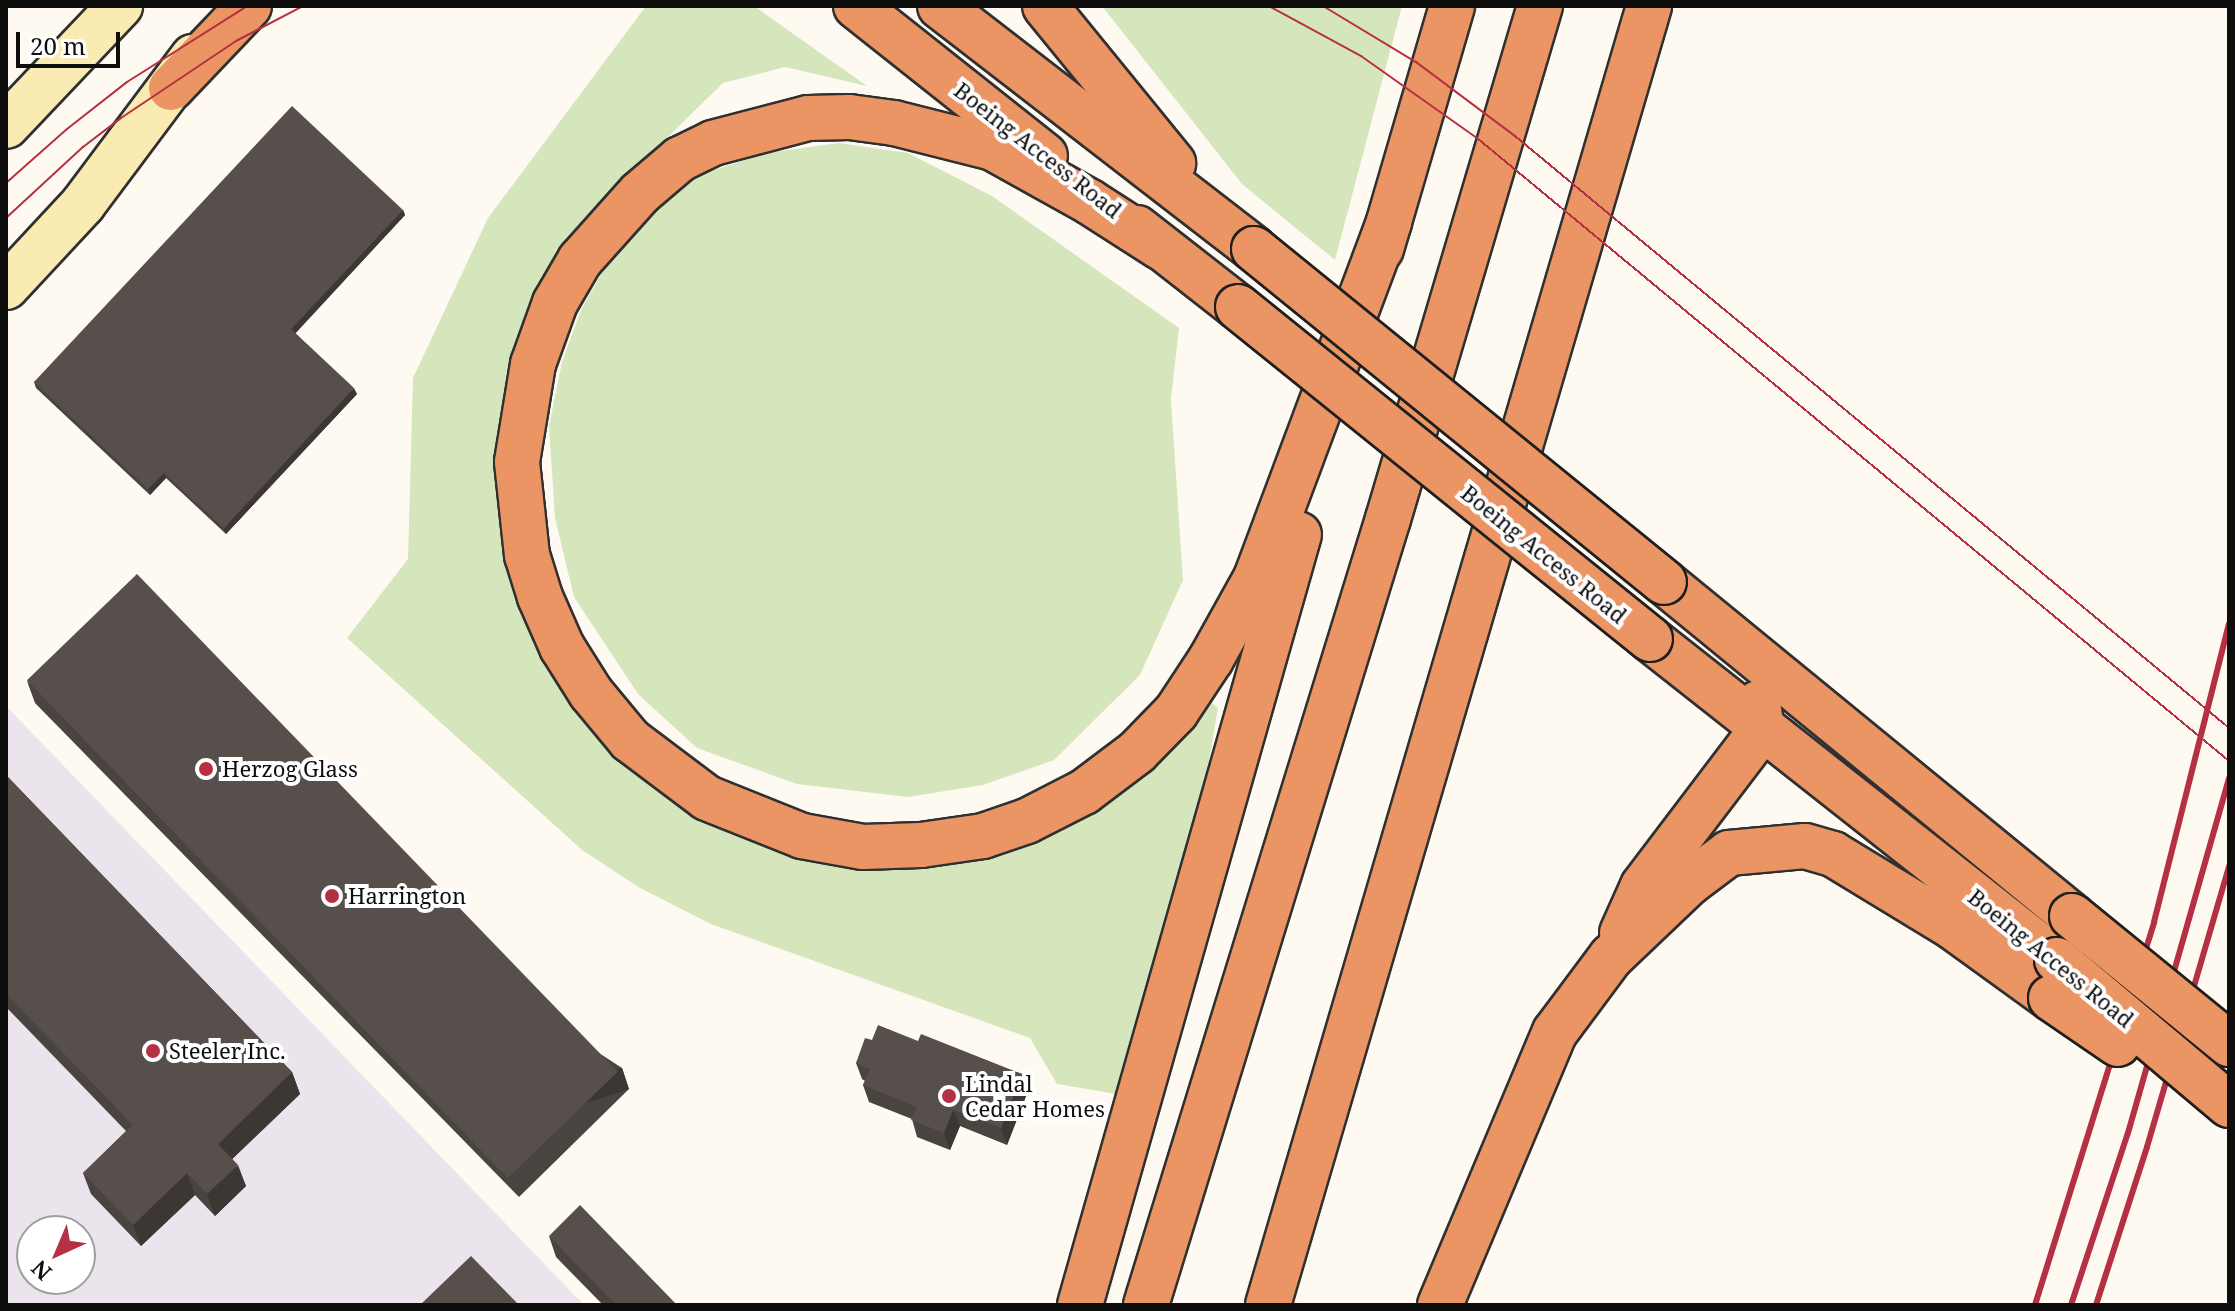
<!DOCTYPE html>
<style>
body{margin:0}
#map{position:relative;width:2235px;height:1311px;overflow:hidden;background:#fefaf1;font-family:"Noto Serif",serif}
div>[style]{position:absolute}
.industrial>*{inset:0;background:#ebe4ec}
.green>*{inset:0;background:#d6e6bc}
.roads{filter:drop-shadow(2px 0 #303030) drop-shadow(-2px 0 #303030) drop-shadow(0 2px #303030) drop-shadow(0 -2px #303030)}
.secondary>*{height:44px;margin:-22px;padding:0 22px;transform-origin:22px;border-radius:22px;background:#f9ebb1}
.highway>*{height:44px;margin:-22px;padding:0 22px;transform-origin:22px;border-radius:22px;background:#ea9563}
.tram>*{height:2px;margin:-1px;padding:0 1px;transform-origin:1px;border-radius:1px;background:#b53042}
.rail>*{height:6px;margin:-3px;padding:0 3px;transform-origin:3px;border-radius:3px;background:#b53042}
.bridges{filter:drop-shadow(2px 0 #1f1f1f) drop-shadow(-2px 0 #1f1f1f) drop-shadow(0 2px #1f1f1f) drop-shadow(0 -2px #1f1f1f)}
.highway-bridge>*{height:44px;margin:-22px;padding:0 22px;transform-origin:22px;border-radius:22px;background:#ea9563}
.wall>*{inset:0;background:#4a4441}
.shaded-wall>*{inset:0;background:#3c3735;transform-origin:0 0}
.building>*{inset:0;background:#564f4c;transform-origin:0 0}
.dots>*{width:22px;height:22px;translate:-50% -50%;box-sizing:border-box;border:4px solid #fff;border-radius:50%}
span{translate:-50% -50%;white-space:nowrap;text-align:center;line-height:1.15;-webkit-text-stroke:8px #fff;paint-order:stroke}
.street-label{font-size:22px;color:#0e0e0e}
.poi-label{font-size:22px;color:#0e0e0e}
.left{translate:0 -50%;text-align:left}
.frame{position:absolute;inset:0;border:8px solid #0e0e0e;pointer-events:none}
.north{position:absolute;left:16px;top:1215px;width:80px;height:80px;box-sizing:border-box;background:#fff;border:2px solid #9f9f9f;border-radius:50%;rotate:224deg;font-size:22px;font-weight:700;line-height:32px;text-align:center;color:#0e0e0e}
.north::after{content:'';display:block;margin:auto;width:28px;height:36px;background:#b53042;clip-path:polygon(50% 0,100% 100%,50% 72%,0 100%)}
.scale{position:absolute;left:16px;top:32px;width:104px;height:36px;box-sizing:border-box;border:4px solid #0e0e0e;border-top:0;padding-left:10px;font-size:24px;line-height:28px;white-space:nowrap;color:#0e0e0e;-webkit-text-stroke:6px #fff;paint-order:stroke}
</style>
<div id="map">
<div class="industrial">
<i style="clip-path:polygon(evenodd,6px 706px,584px 1305px,6px 1305px,6px 706px,32px 1231px,80px 1231px,80px 1279px,32px 1279px,32px 1231px)"></i>
</div>
<div class="green">
<i style="clip-path:polygon(646px 6px,754px 6px,867px 86px,785px 67px,723px 83px,590px 213px,543px 280px,512px 367px,500px 470px,507px 573px,556px 677px,605px 741px,894px 858px,1170px 745px,1211px 702px,1218px 708px,1207px 773px,1116px 1094px,1057px 1084px,1030px 1038px,711px 924px,640px 888px,582px 850px,347px 638px,408px 559px,413px 378px,488px 218px)"></i>
<i style="clip-path:polygon(1102px 6px,1402px 6px,1335px 260px,1242px 184px)"></i>
<i style="clip-path:polygon(839px 143px,908px 153px,992px 196px,1179px 328px,1171px 399px,1183px 580px,1140px 675px,1054px 760px,983px 785px,908px 797px,797px 784px,697px 748px,638px 694px,574px 597px,555px 518px,549px 426px,562px 362px,581px 310px,605px 267px,641px 219px,693px 177px,766px 153px)"></i>
</div>
<div class="roads">
<div class="secondary">
<i style="left:6px;top:126px;width:166px;rotate:-46.5deg"></i>
<i style="left:6px;top:287px;width:113px;rotate:-47.1deg"></i>
<i style="left:83px;top:204px;width:184px;rotate:-53.2deg"></i>
</div>
<div class="highway">
<i style="left:856px;top:6px;width:241px;rotate:38.4deg"></i>
<i style="left:940px;top:6px;width:397px;rotate:37.7deg"></i>
<i style="left:1045px;top:6px;width:203px;rotate:50.8deg"></i>
<i style="left:171px;top:88px;width:113px;rotate:-46.4deg"></i>
<i style="left:1137px;top:228px;width:128px;rotate:38deg"></i>
<i style="left:1160px;top:247px;width:83px;rotate:-147.3deg"></i>
<i style="left:1090px;top:202px;width:111px;rotate:-150.9deg"></i>
<i style="left:993px;top:148px;width:102px;rotate:-165.8deg"></i>
<i style="left:894px;top:123px;width:45px;rotate:-172.4deg"></i>
<i style="left:849px;top:117px;width:41px;rotate:178.6deg"></i>
<i style="left:808px;top:118px;width:98px;rotate:165.3deg"></i>
<i style="left:713px;top:143px;width:37px;rotate:154deg"></i>
<i style="left:680px;top:159px;width:52px;rotate:139.6deg"></i>
<i style="left:640px;top:193px;width:90px;rotate:131.8deg"></i>
<i style="left:580px;top:260px;width:50px;rotate:120.2deg"></i>
<i style="left:555px;top:303px;width:65px;rotate:109.8deg"></i>
<i style="left:533px;top:364px;width:99px;rotate:99.3deg"></i>
<i style="left:517px;top:462px;width:94px;rotate:83.9deg"></i>
<i style="left:527px;top:555px;width:44px;rotate:72.8deg"></i>
<i style="left:540px;top:597px;width:55px;rotate:66.3deg"></i>
<i style="left:562px;top:647px;width:54px;rotate:57.8deg"></i>
<i style="left:591px;top:693px;width:61px;rotate:50.3deg"></i>
<i style="left:630px;top:740px;width:96px;rotate:37deg"></i>
<i style="left:707px;top:798px;width:102px;rotate:21.8deg"></i>
<i style="left:802px;top:836px;width:62px;rotate:10.2deg"></i>
<i style="left:863px;top:847px;width:58px;rotate:-2deg"></i>
<i style="left:921px;top:845px;width:63px;rotate:-8.3deg"></i>
<i style="left:983px;top:836px;width:46px;rotate:-18.8deg"></i>
<i style="left:1027px;top:821px;width:64px;rotate:-27deg"></i>
<i style="left:1084px;top:792px;width:66px;rotate:-37deg"></i>
<i style="left:1137px;top:752px;width:56px;rotate:-45.7deg"></i>
<i style="left:1176px;top:712px;width:64px;rotate:-56.6deg"></i>
<i style="left:1211px;top:659px;width:93px;rotate:-60.9deg"></i>
<i style="left:1256px;top:578px;width:380px;rotate:-69.5deg"></i>
<i style="left:1381px;top:249px;width:253px;rotate:-73.7deg"></i>
<i style="left:1664px;top:582px;width:527px;rotate:39.3deg"></i>
<i style="left:1650px;top:639px;width:518px;rotate:38.26deg"></i>
<i style="left:1622px;top:933px;width:51px;rotate:-65.9deg"></i>
<i style="left:1643px;top:886px;width:197px;rotate:-52.8deg"></i>
<i style="left:1762px;top:729px;width:26px;rotate:-99deg"></i>
<i style="left:1080px;top:1305px;width:801px;rotate:-74.14deg"></i>
<i style="left:1146px;top:1305px;width:822px;rotate:-72.89deg"></i>
<i style="left:1388px;top:519px;width:535px;rotate:-73.5deg"></i>
<i style="left:1268px;top:1305px;width:1354px;rotate:-73.65deg"></i>
<i style="left:1440px;top:1305px;width:296px;rotate:-67.2deg"></i>
<i style="left:1555px;top:1032px;width:94px;rotate:-53.3deg"></i>
<i style="left:1611px;top:957px;width:108px;rotate:-43.5deg"></i>
<i style="left:1689px;top:883px;width:50px;rotate:-36.9deg"></i>
<i style="left:1729px;top:853px;width:76px;rotate:-5.3deg"></i>
<i style="left:1805px;top:846px;width:29px;rotate:16deg"></i>
<i style="left:1833px;top:854px;width:140px;rotate:31.3deg"></i>
<i style="left:1953px;top:927px;width:121px;rotate:35.9deg"></i>
</div>
</div>
<div class="tram">
<i style="left:1269px;top:6px;width:105px;rotate:28.5deg"></i>
<i style="left:1361px;top:56px;width:142px;rotate:35.3deg"></i>
<i style="left:1477px;top:138px;width:977px;rotate:39.64deg"></i>
<i style="left:1323px;top:6px;width:109px;rotate:31.1deg"></i>
<i style="left:1416px;top:62px;width:124px;rotate:36.8deg"></i>
<i style="left:1515px;top:136px;width:928px;rotate:39.66deg"></i>
<i style="left:6px;top:183px;width:81px;rotate:-41.5deg"></i>
<i style="left:67px;top:129px;width:76px;rotate:-38.1deg"></i>
<i style="left:127px;top:82px;width:142px;rotate:-32.3deg"></i>
<i style="left:6px;top:218px;width:105px;rotate:-42.7deg"></i>
<i style="left:83px;top:147px;width:48px;rotate:-37.3deg"></i>
<i style="left:121px;top:118px;width:138px;rotate:-33.8deg"></i>
<i style="left:236px;top:41px;width:76px;rotate:-27.6deg"></i>
</div>
<div class="rail">
<i style="left:2035px;top:1305px;width:401px;rotate:-72.7deg"></i>
<i style="left:2154px;top:922px;width:307px;rotate:-75.9deg"></i>
<i style="left:2071px;top:1305px;width:181px;rotate:-71.7deg"></i>
<i style="left:2128px;top:1133px;width:369px;rotate:-74.1deg"></i>
<i style="left:2096px;top:1305px;width:166px;rotate:-72.1deg"></i>
<i style="left:2147px;top:1147px;width:293px;rotate:-73.7deg"></i>
</div>
<div class="bridges">
<div class="highway-bridge">
<i style="left:1254px;top:249px;width:528px;rotate:39.08deg"></i>
<i style="left:1238px;top:307px;width:529px;rotate:38.86deg"></i>
<i style="left:2072px;top:916px;width:203px;rotate:39.2deg"></i>
<i style="left:2057px;top:960px;width:225px;rotate:40.1deg"></i>
<i style="left:2051px;top:998px;width:81px;rotate:34.5deg"></i>
</div>
</div>
<div class="wall">
<i style="clip-path:polygon(403px 210px,405px 215px,295px 333px,357px 394px,226px 534px,166px 478px,150px 495px,36px 388px,34px 382px)"></i>
<i style="clip-path:polygon(27px 681px,622px 1068px,629px 1089px,519px 1197px,35px 703px)"></i>
<i style="clip-path:polygon(6px 775px,292px 1072px,300px 1094px,232px 1159px,246px 1186px,215px 1216px,195px 1195px,141px 1246px,91px 1194px,83px 1173px,126px 1131px,6px 1007px)"></i>
<i style="clip-path:polygon(872px 1040px,918px 1041px,1022px 1074px,1028px 1091px,1007px 1145px,960px 1126px,950px 1150px,917px 1137px,912px 1119px,869px 1102px,863px 1085px,865px 1081px,862px 1079px,856px 1063px)"></i>
<i style="clip-path:polygon(549px 1236px,677px 1305px,603px 1305px,556px 1257px)"></i>
</div>
<div class="shaded-wall">
<i style="clip-path:polygon(403px 210px,405px 215px,294px 335px,291px 329px)"></i>
<i style="clip-path:polygon(354px 388px,357px 394px,226px 534px,224px 528px)"></i>
<i style="clip-path:polygon(164px 473px,166px 478px,150px 495px,148px 489px)"></i>
<i style="left:622px;top:1068px;width:22px;height:154px;rotate:72deg"></i>
<i style="clip-path:polygon(292px 1072px,300px 1094px,226px 1165px,218px 1144px)"></i>
<i style="clip-path:polygon(1022px 1074px,1028px 1091px,1007px 1145px,1001px 1128px)"></i>
<i style="clip-path:polygon(953px 1110px,960px 1126px,950px 1150px,944px 1133px)"></i>
<i style="clip-path:polygon(238px 1165px,246px 1186px,215px 1216px,207px 1194px)"></i>
<i style="clip-path:polygon(187px 1173px,195px 1195px,141px 1246px,133px 1225px)"></i>
</div>
<div class="building">
<i style="clip-path:polygon(292px 106px,403px 210px,291px 329px,354px 388px,224px 528px,164px 473px,148px 489px,34px 382px)"></i>
<i style="left:137px;top:574px;width:692px;height:153px;rotate:46deg"></i>
<i style="clip-path:polygon(6px 775px,292px 1072px,218px 1144px,238px 1165px,207px 1194px,187px 1173px,133px 1225px,83px 1173px,133px 1125px,6px 994px)"></i>
<i style="clip-path:polygon(878px 1025px,918px 1041px,921px 1034px,1022px 1074px,1001px 1128px,953px 1110px,944px 1133px,911px 1120px,917px 1107px,863px 1085px,870px 1069px,856px 1063px,865px 1038px,872px 1040px)"></i>
<i style="clip-path:polygon(580px 1205px,677px 1305px,611px 1305px,614px 1303px,549px 1236px)"></i>
<i style="clip-path:polygon(471px 1256px,519px 1305px,420px 1305px)"></i>
</div>
<div class="dots">
<i style="left:206px;top:769px;background:#b53042"></i>
<i style="left:332px;top:896px;background:#b53042"></i>
<i style="left:153px;top:1051px;background:#b53042"></i>
<i style="left:949px;top:1096px;background:#b53042"></i>
</div>
<div class="street-label">
<span style="left:1038px;top:150px;rotate:38deg">Boeing Access Road</span>
<span style="left:1544px;top:554px;rotate:39deg">Boeing Access Road</span>
<span style="left:2051px;top:958px;rotate:39deg">Boeing Access Road</span>
</div>
<div class="poi-label">
<span class="left" style="left:222px;top:769px">Herzog Glass</span>
<span class="left" style="left:348px;top:896px">Harrington</span>
<span class="left" style="left:169px;top:1051px">Steeler Inc.</span>
<span class="left" style="left:965px;top:1096px">Lindal<br>Cedar Homes</span>
</div>
<div class="frame"></div>
<div class="north">N</div>
<div class="scale">20 m</div>
</div>
